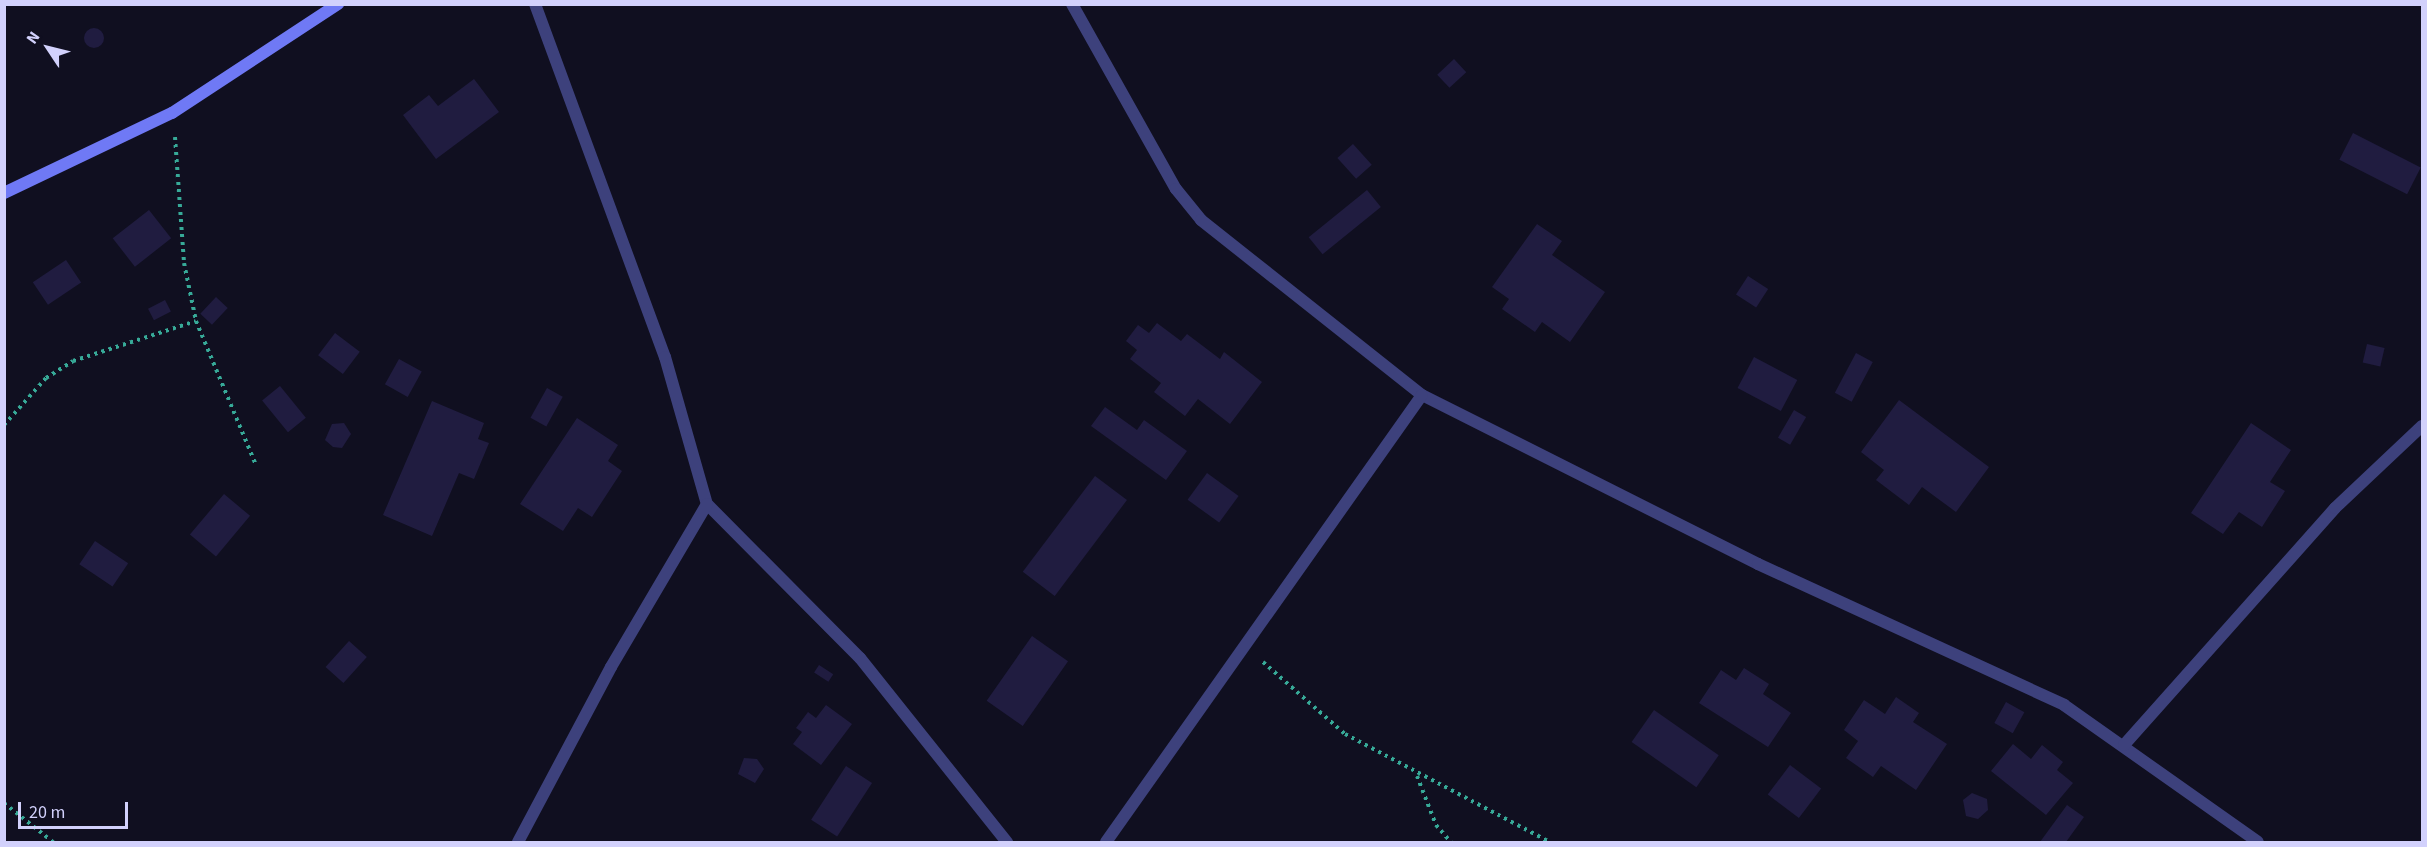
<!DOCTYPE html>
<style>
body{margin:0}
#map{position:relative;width:2427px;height:847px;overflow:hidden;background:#100f20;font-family:"Source Sans 3",sans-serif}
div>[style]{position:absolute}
.building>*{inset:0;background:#201c40;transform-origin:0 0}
.round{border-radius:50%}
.path>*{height:4px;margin-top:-2px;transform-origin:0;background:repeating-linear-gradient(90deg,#37aa98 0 3px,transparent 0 7.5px)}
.street>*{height:12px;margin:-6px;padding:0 6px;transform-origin:6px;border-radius:6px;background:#3d417c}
.secondary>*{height:12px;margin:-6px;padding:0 6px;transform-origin:6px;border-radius:6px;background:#6f79f5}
span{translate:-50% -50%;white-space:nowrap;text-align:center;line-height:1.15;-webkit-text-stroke:6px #100f20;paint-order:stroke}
.frame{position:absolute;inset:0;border:6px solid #d2d1fc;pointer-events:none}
.north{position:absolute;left:18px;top:18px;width:60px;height:60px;-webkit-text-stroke:4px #100f20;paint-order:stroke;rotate:305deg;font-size:16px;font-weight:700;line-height:24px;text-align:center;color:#d2d1fc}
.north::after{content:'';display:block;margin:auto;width:21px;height:27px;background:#d2d1fc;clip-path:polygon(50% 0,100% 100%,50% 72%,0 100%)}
.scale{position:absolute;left:18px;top:802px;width:110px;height:27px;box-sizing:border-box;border:3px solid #d2d1fc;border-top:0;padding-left:8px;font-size:18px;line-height:21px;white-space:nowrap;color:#d2d1fc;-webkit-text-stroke:4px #100f20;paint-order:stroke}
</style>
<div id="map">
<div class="building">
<i class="round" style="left:84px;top:28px;width:20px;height:20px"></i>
<i style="left:1454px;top:59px;width:18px;height:23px;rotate:47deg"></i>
<i style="clip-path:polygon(474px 79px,499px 112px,436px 159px,403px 115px,429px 95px,438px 106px)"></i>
<i style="left:2353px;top:133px;width:76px;height:30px;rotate:27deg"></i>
<i style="left:1353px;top:144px;width:28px;height:21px;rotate:48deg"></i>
<i style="left:1367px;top:190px;width:22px;height:75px;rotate:51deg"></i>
<i style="left:149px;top:210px;width:36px;height:46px;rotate:52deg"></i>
<i style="clip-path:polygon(1537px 224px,1562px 241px,1552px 255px,1605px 292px,1570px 342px,1542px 322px,1535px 332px,1502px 309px,1509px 299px,1492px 287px)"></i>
<i style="left:66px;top:260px;width:27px;height:40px;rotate:56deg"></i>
<i style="left:1748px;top:276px;width:24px;height:22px;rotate:33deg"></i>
<i style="left:216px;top:297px;width:16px;height:23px;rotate:43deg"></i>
<i style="left:165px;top:300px;width:13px;height:19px;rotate:63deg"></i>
<i style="clip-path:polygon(1157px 323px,1181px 341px,1187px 334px,1220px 359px,1224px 352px,1262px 382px,1230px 424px,1198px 399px,1185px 416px,1154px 392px,1161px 383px,1130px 359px,1137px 350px,1126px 341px,1138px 325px,1149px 333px)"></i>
<i style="left:335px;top:333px;width:31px;height:28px;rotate:37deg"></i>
<i style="left:2367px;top:344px;width:18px;height:19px;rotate:13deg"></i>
<i style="left:1856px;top:353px;width:19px;height:45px;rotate:28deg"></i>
<i style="left:1754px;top:357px;width:49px;height:35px;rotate:28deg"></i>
<i style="left:399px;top:359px;width:26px;height:29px;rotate:29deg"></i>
<i style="left:280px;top:386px;width:41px;height:23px;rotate:51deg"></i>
<i style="left:547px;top:388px;width:18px;height:34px;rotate:29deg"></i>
<i style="clip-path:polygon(1899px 400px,1989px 467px,1956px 512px,1922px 487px,1909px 505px,1876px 480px,1884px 470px,1861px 452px)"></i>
<i style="clip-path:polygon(432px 401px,484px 423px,478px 439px,489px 443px,474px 479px,459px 473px,432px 536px,383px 515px)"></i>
<i style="clip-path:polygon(1105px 407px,1137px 430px,1144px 420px,1187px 451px,1166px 480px,1091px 426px)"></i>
<i style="left:1794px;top:410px;width:14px;height:32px;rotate:30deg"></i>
<i style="clip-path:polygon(577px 418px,618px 445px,608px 461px,622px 471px,592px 517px,578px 508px,563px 531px,520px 504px)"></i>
<i style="clip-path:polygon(344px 423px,351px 434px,342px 448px,333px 447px,325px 440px,332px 424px)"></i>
<i style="clip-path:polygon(2251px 423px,2291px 450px,2270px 482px,2285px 491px,2262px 527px,2239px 512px,2223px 534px,2191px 513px)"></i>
<i style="left:1207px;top:473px;width:39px;height:33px;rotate:36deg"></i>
<i style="left:1095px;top:476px;width:40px;height:120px;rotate:37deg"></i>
<i style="left:224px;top:494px;width:34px;height:53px;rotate:40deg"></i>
<i style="left:95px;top:541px;width:40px;height:28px;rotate:34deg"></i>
<i style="left:1032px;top:636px;width:44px;height:79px;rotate:35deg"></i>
<i style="left:349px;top:641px;width:24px;height:35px;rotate:42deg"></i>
<i style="left:819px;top:665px;width:17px;height:9px;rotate:33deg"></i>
<i style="clip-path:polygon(1744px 668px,1769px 684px,1763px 694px,1791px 713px,1768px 747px,1699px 703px,1721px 670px,1736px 680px)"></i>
<i style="clip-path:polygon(1896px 697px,1919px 713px,1913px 722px,1947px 744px,1916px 790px,1881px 766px,1873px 777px,1846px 758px,1858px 741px,1844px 730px,1864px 700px,1885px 714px)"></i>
<i style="left:2006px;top:702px;width:21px;height:24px;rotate:29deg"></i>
<i style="clip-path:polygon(826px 705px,852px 724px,821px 765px,793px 744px,802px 732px,796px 728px,808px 712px,816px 718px)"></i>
<i style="left:1654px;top:710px;width:79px;height:39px;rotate:35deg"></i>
<i style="clip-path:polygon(2013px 744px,2031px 759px,2042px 745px,2063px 762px,2057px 770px,2073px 783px,2046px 815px,1991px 771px)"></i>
<i style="clip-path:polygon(744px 758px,757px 759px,764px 769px,755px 783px,738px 774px)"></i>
<i style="left:1790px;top:765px;width:39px;height:37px;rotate:37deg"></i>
<i style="left:846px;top:766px;width:31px;height:64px;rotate:33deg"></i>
<i style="clip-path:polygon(1972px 793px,1987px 799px,1988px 810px,1978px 819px,1966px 816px,1963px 800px)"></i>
<i style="clip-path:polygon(2067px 805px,2084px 817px,2066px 842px,2040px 842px)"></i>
</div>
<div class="path">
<i style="left:175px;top:137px;width:126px;rotate:85.9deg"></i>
<i style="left:184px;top:263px;width:59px;rotate:78.3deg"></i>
<i style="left:196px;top:321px;width:156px;rotate:67.4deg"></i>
<i style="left:4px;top:425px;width:63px;rotate:-48.2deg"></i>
<i style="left:46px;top:378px;width:32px;rotate:-32deg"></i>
<i style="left:73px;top:361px;width:129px;rotate:-18deg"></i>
<i style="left:1263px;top:662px;width:109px;rotate:41.3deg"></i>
<i style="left:1345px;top:734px;width:232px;rotate:27.8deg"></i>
<i style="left:1417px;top:776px;width:53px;rotate:68.8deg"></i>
<i style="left:1436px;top:825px;width:23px;rotate:49deg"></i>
<i style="left:4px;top:803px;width:63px;rotate:38.5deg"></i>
</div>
<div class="street">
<i style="left:535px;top:4px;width:376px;rotate:69.8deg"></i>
<i style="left:665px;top:357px;width:153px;rotate:74.1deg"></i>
<i style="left:707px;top:504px;width:217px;rotate:45.2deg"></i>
<i style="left:860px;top:658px;width:236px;rotate:51.4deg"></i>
<i style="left:1072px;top:4px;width:212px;rotate:60.7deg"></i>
<i style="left:1176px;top:189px;width:40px;rotate:51deg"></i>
<i style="left:1201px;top:220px;width:282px;rotate:38.4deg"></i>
<i style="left:1422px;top:395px;width:376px;rotate:26.7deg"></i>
<i style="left:1758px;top:564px;width:337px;rotate:24.7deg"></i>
<i style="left:2064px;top:705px;width:237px;rotate:35.2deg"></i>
<i style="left:2124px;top:745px;width:317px;rotate:-48.3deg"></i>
<i style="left:2335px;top:508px;width:120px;rotate:-43.3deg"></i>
<i style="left:518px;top:842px;width:198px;rotate:-62deg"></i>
<i style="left:611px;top:667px;width:189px;rotate:-59.5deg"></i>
<i style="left:1106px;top:842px;width:547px;rotate:-54.74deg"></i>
</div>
<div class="secondary">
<i style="left:4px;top:193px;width:186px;rotate:-25.5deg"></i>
<i style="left:172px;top:113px;width:199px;rotate:-33.3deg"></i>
</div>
<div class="frame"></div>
<div class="north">N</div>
<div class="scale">20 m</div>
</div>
